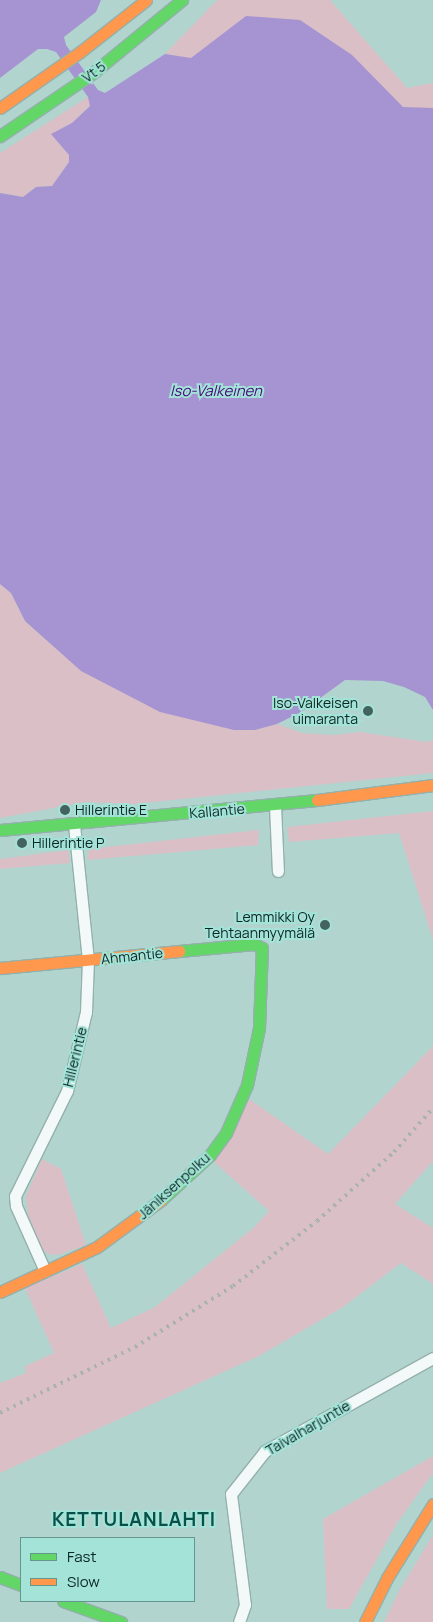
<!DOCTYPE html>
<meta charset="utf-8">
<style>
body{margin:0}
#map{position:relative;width:433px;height:1622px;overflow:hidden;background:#b2d4ce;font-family:Manrope,sans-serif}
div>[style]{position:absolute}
.green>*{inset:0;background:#dabfc6}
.water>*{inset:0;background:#a594d1}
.roads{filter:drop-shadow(1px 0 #94b0ab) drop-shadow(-1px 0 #94b0ab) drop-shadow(0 1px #94b0ab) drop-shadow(0 -1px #94b0ab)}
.street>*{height:11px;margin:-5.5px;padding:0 5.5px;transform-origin:5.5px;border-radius:5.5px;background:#f3f9f8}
.fast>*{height:11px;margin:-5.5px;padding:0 5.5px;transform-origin:5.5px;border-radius:5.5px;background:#63d668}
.slow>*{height:11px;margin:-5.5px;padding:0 5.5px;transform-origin:5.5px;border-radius:5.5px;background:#ff974d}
.rail>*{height:4px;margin-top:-2px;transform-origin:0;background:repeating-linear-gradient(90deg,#aab2b0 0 2.5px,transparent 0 7.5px)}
.dots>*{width:14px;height:14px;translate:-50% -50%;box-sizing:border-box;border:2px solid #a3e3d8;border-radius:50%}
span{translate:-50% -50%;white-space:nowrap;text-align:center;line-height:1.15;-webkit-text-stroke:4px #a3e3d8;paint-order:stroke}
.street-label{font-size:14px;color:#0b2622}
.poi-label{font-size:14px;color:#0b2622}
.right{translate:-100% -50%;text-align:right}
.left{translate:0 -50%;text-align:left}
.water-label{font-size:15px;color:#490b7a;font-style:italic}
.district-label{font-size:19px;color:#085148;font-weight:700;letter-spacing:1px}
.legend{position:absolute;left:20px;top:1537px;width:175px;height:65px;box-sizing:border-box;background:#a3e3d8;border:1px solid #66978f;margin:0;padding:6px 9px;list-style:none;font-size:15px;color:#0b2622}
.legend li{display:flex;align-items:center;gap:10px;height:25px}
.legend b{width:25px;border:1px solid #66978f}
</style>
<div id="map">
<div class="green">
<i style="clip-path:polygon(217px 0,330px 0,407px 88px,433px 83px,433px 155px,403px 107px,385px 92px,165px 54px)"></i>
<i style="clip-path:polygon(88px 97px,90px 106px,72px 123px,52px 134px,69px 155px,69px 162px,52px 186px,36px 187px,23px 197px,0 193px,0 153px)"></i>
<i style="clip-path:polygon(0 584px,11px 593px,25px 621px,51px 644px,198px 720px,234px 730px,255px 730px,277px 724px,302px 733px,334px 735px,360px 732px,427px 742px,433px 740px,433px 773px,134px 804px,85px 802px,0 818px)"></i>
<i style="clip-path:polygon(433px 811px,433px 940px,399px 833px,289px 842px,287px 827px)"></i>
<i style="clip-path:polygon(259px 830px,258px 845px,87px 860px,89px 849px)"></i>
<i style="clip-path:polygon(68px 850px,70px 863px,0 869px,0 859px)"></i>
<i style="clip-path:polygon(433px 1046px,433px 1161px,395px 1204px,433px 1228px,433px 1284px,401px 1263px,343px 1307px,259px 1356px,0 1473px,0 1383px,26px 1373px,25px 1366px,54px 1353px,25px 1288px,82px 1264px,111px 1328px,155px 1307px,252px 1229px,269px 1211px,214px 1162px,249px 1099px,328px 1154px)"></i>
<i style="clip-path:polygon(42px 1159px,61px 1169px,86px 1245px,58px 1255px,48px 1254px,41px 1248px,28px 1214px,26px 1196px)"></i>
<i style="clip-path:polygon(433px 1456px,433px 1473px,397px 1523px,349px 1609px,327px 1609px,323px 1519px)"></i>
<i style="clip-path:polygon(433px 1535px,433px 1622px,384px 1622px,399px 1591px)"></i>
</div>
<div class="water">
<i style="clip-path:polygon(0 0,101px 0,96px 12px,64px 37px,66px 45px,98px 90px,105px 93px,165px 54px,191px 58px,246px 16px,300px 20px,352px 55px,403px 107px,433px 108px,433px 710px,425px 697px,404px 687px,383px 681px,345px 680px,301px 712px,277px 724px,255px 730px,234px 730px,160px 712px,81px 671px,25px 621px,11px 593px,0 584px,0 193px,23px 197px,36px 187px,52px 186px,69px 162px,69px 155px,51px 134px,72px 123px,90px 106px,88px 97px,56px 52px,47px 49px,38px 49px,0 78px)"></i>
</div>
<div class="roads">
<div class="street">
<i style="left:275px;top:806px;width:65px;rotate:87.4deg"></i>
<i style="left:45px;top:1271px;width:71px;rotate:-114deg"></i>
<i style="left:16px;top:1206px;width:10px;rotate:-96deg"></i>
<i style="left:15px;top:1196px;width:117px;rotate:-63.7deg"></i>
<i style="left:67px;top:1091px;width:81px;rotate:-76.5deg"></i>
<i style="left:86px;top:1012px;width:52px;rotate:-87.8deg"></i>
<i style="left:88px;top:960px;width:136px;rotate:-95.9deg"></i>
<i style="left:239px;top:1622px;width:18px;rotate:-71deg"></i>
<i style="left:245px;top:1605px;width:112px;rotate:-97.2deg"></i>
<i style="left:231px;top:1494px;width:55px;rotate:-51.7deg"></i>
<i style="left:265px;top:1451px;width:192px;rotate:-29deg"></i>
</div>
<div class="fast">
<i style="left:0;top:136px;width:114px;rotate:-34.2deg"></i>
<i style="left:94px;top:72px;width:114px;rotate:-39.3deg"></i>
<i style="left:0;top:830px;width:318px;rotate:-5.4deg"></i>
<i style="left:161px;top:1200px;width:67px;rotate:-42.6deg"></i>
<i style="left:210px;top:1155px;width:27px;rotate:-54deg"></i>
<i style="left:226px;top:1133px;width:52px;rotate:-66.4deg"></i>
<i style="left:247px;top:1085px;width:58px;rotate:-78.1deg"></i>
<i style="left:259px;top:1028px;width:80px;rotate:-87.9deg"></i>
<i style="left:262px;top:948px;width:9px;rotate:-153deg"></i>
<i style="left:254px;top:944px;width:75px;rotate:174.7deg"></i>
<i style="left:0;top:1577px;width:22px;rotate:21deg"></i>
<i style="left:63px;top:1601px;width:62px;rotate:19.9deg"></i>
</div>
<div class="slow">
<i style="left:0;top:108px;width:98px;rotate:-35deg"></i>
<i style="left:80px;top:52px;width:84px;rotate:-38.2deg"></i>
<i style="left:317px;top:800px;width:117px;rotate:-7.4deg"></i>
<i style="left:0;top:968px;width:180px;rotate:-5.4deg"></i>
<i style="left:0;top:1292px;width:107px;rotate:-24.9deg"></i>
<i style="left:97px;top:1247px;width:79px;rotate:-36.3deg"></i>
<i style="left:365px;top:1622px;width:49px;rotate:-63.4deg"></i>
<i style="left:387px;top:1578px;width:87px;rotate:-58.1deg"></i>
</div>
</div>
<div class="rail">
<i style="left:0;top:1413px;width:150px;rotate:-26.1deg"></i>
<i style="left:135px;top:1347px;width:115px;rotate:-31.9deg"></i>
<i style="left:233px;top:1286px;width:106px;rotate:-37.7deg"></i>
<i style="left:317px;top:1221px;width:103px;rotate:-41.9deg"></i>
<i style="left:394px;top:1152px;width:59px;rotate:-48.4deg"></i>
</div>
<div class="dots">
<i style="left:368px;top:711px;background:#45635e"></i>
<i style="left:65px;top:810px;background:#45635e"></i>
<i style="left:22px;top:843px;background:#45635e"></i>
<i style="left:325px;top:925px;background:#45635e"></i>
</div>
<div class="street-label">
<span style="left:94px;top:72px;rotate:-36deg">Vt 5</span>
<span style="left:217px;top:811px;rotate:-5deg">Kallantie</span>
<span style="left:132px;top:956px;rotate:-6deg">Ahmantie</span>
<span style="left:75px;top:1057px;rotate:-76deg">Hillerintie</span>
<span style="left:174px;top:1186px;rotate:-42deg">Jäniksenpolku</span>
<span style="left:308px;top:1428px;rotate:-30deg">Taivalharjuntie</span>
</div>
<div class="poi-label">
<span class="right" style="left:358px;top:711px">Iso-Valkeisen<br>uimaranta</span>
<span class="left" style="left:75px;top:810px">Hillerintie E</span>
<span class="left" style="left:32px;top:843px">Hillerintie P</span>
<span class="right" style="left:315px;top:925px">Lemmikki Oy<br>Tehtaanmyymälä</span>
</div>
<div class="water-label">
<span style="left:216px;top:391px">Iso-Valkeinen</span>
</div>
<div class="district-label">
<span style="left:134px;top:1520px">KETTULANLAHTI</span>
</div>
<ul class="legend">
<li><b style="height:6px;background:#63d668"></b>Fast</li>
<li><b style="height:6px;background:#ff974d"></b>Slow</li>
</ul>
</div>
